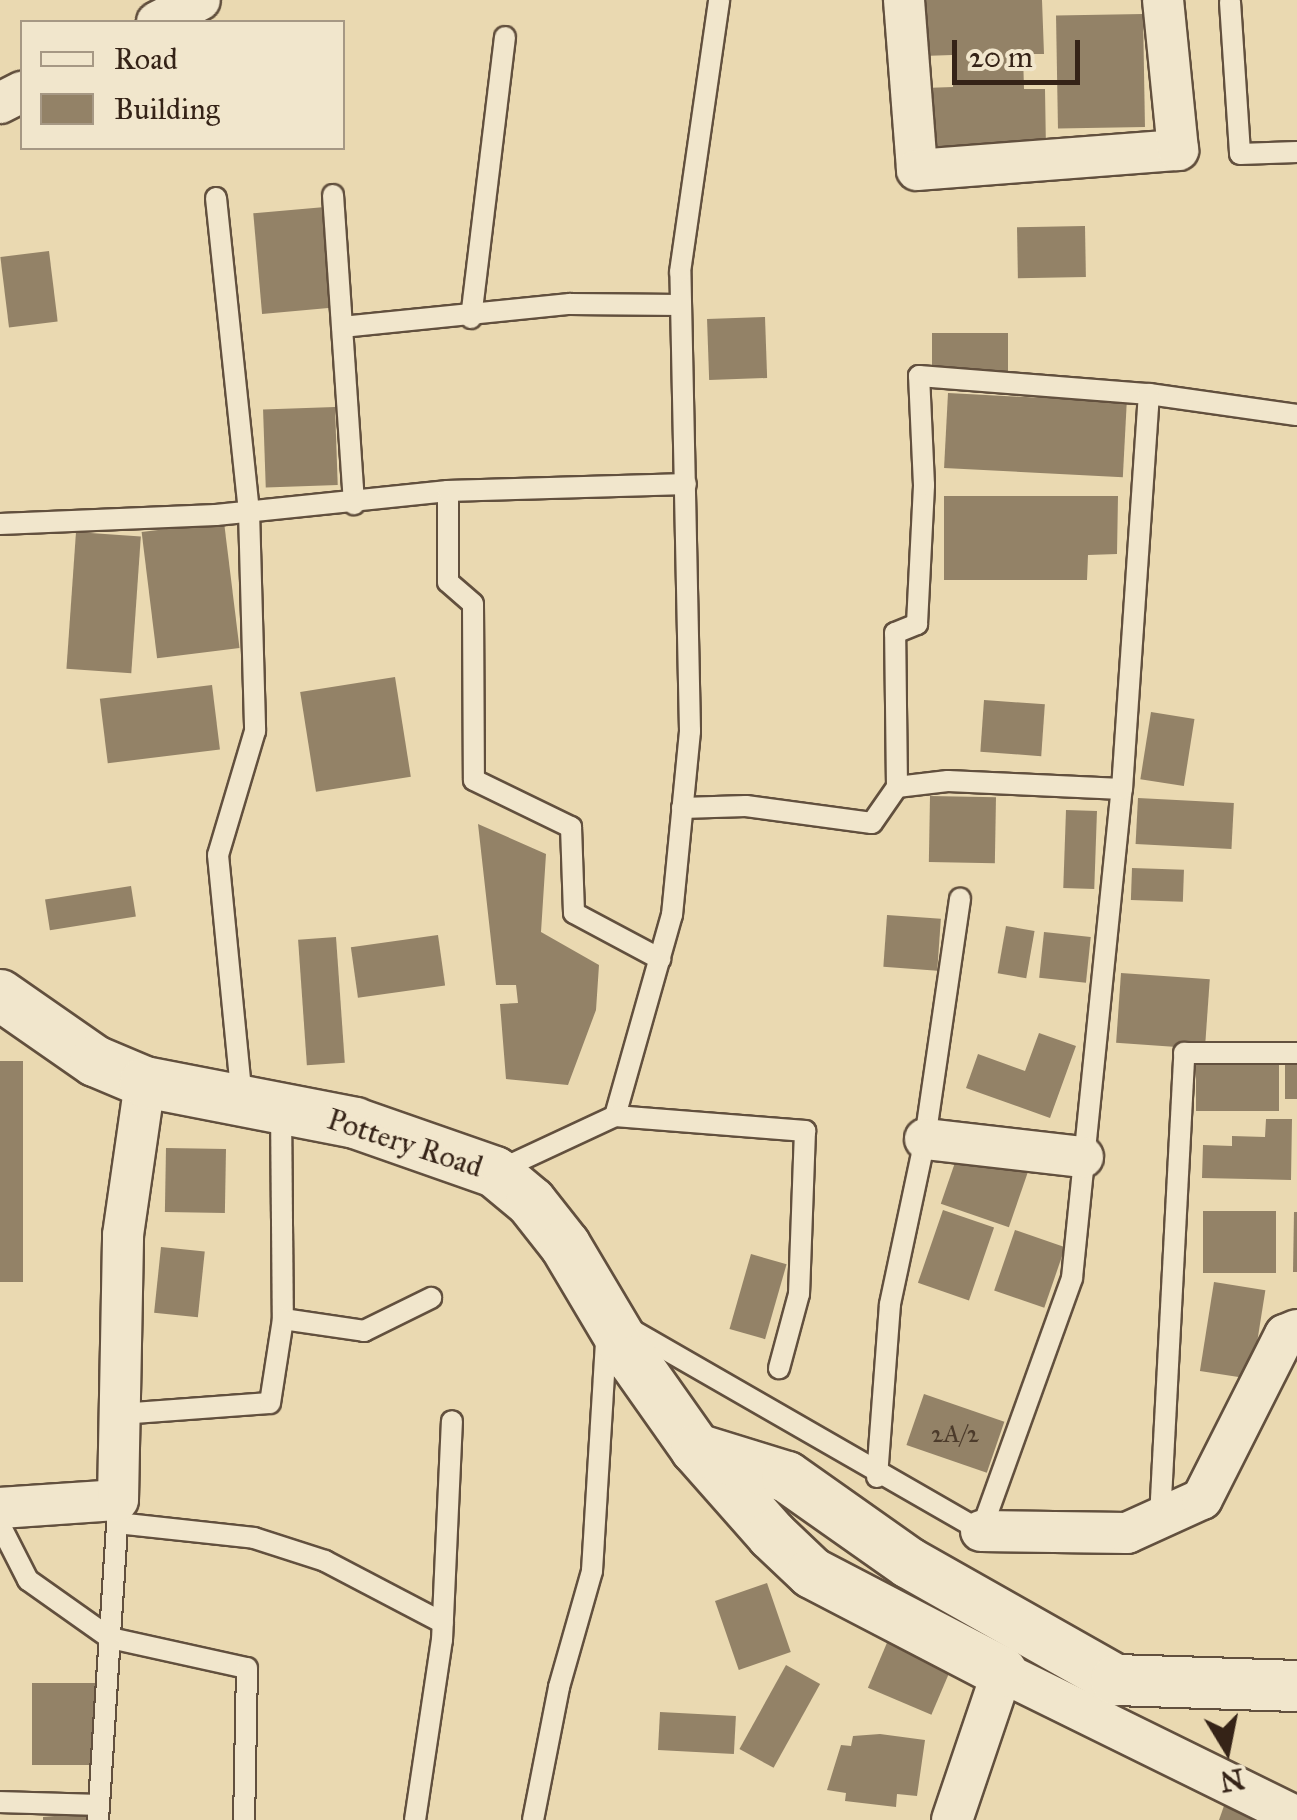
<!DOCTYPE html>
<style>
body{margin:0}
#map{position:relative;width:1297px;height:1820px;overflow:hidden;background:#ead9b1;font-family:"IM FELL Great Primer",serif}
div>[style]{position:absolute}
.building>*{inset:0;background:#938267;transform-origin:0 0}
.roads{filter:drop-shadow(2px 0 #62503e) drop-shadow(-2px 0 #62503e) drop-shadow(0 2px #62503e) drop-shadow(0 -2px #62503e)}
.service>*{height:20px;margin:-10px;padding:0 10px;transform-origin:10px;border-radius:10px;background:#f1e6cc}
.minor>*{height:40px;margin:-20px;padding:0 20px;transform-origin:20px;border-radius:20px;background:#f1e6cc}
.tertiary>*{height:50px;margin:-25px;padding:0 25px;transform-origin:25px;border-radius:25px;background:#f1e6cc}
span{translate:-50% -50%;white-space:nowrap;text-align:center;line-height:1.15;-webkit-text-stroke:8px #f1e6cc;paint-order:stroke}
.number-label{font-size:25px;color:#4c3b2b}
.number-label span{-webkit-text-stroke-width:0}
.street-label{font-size:30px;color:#352317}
.legend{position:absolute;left:20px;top:20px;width:325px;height:130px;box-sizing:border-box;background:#f1e6cc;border:2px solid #a69884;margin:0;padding:12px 18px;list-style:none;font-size:30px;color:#352317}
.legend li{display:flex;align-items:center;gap:20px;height:50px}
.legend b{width:50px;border:2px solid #a69884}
.north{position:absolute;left:1177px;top:1700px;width:100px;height:100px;-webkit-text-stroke:8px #f1e6cc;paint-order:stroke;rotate:170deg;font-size:28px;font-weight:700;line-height:40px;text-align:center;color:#352317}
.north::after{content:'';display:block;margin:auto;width:35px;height:45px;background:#352317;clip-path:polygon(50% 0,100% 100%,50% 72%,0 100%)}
.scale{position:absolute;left:952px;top:40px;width:128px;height:45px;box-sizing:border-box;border:5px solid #352317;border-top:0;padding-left:12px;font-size:30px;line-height:35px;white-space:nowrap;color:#352317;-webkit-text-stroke:8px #f1e6cc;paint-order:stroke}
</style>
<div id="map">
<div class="building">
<i style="clip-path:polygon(922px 0,1042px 0,1044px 54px,1023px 54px,1024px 89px,1045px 89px,1046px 151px,925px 154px,924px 88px,953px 87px,952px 55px,923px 56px)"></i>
<i style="left:1143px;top:14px;width:113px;height:87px;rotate:89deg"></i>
<i style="left:325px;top:207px;width:101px;height:72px;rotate:85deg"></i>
<i style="left:1085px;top:226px;width:51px;height:68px;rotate:89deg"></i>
<i style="left:49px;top:251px;width:71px;height:49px;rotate:83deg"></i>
<i style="left:765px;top:317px;width:61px;height:58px;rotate:88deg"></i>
<i style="left:932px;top:333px;width:76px;height:38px"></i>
<i style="left:948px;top:393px;width:179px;height:75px;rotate:3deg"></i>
<i style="left:335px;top:407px;width:78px;height:72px;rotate:88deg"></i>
<i style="clip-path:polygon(944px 496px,1118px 496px,1117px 554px,1088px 555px,1087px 580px,944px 580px)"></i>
<i style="left:224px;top:522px;width:127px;height:83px;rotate:83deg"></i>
<i style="left:76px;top:532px;width:65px;height:137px;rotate:4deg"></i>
<i style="left:395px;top:677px;width:101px;height:96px;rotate:81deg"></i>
<i style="left:212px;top:685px;width:65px;height:113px;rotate:83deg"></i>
<i style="left:984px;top:700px;width:61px;height:52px;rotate:4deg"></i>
<i style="left:1151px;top:712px;width:44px;height:68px;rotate:9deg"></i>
<i style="left:930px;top:796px;width:66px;height:66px;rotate:1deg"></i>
<i style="left:1138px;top:798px;width:96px;height:46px;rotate:3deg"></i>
<i style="left:1066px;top:810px;width:31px;height:78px;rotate:2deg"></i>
<i style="clip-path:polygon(478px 824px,546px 854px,541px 932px,599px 965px,596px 1010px,568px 1085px,506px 1079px,500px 1004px,518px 1003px,516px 985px,496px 985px)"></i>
<i style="left:1132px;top:868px;width:52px;height:32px;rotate:2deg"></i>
<i style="left:131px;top:886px;width:31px;height:87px;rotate:81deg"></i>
<i style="left:887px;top:915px;width:54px;height:52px;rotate:4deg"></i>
<i style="left:1006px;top:926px;width:29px;height:48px;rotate:10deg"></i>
<i style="left:1044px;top:932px;width:47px;height:46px;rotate:6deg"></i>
<i style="left:438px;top:935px;width:51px;height:88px;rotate:82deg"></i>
<i style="left:336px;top:937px;width:126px;height:38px;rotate:86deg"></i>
<i style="left:1121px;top:973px;width:89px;height:70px;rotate:4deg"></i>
<i style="clip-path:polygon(1039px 1033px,1076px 1046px,1050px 1118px,966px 1088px,978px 1054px,1025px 1071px)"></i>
<i style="left:1196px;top:1058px;width:83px;height:53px"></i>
<i style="left:1285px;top:1060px;width:12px;height:39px"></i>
<i style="left:0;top:1061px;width:23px;height:221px"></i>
<i style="clip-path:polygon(1266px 1119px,1292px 1119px,1291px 1180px,1202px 1178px,1203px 1145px,1232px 1146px,1232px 1136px,1265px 1137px)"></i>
<i style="left:166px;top:1148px;width:60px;height:64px;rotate:1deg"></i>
<i style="left:960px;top:1148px;width:72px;height:59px;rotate:19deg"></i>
<i style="left:943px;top:1210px;width:54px;height:77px;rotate:19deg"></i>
<i style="left:1203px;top:1211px;width:73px;height:62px"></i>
<i style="clip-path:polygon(1294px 1212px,1297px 1212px,1297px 1272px,1293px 1272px)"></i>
<i style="left:1015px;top:1230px;width:53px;height:64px;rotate:19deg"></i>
<i style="left:161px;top:1247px;width:44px;height:66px;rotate:6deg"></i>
<i style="left:751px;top:1254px;width:37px;height:78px;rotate:16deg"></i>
<i style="left:1214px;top:1282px;width:52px;height:90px;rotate:9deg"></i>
<i style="left:924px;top:1394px;width:85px;height:54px;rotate:19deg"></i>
<i style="left:767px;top:1583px;width:73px;height:55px;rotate:71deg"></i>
<i style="left:889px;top:1638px;width:69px;height:54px;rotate:23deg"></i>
<i style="left:786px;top:1665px;width:39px;height:96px;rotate:29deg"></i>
<i style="left:32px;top:1683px;width:66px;height:82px"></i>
<i style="left:660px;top:1712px;width:76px;height:38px;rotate:3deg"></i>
<i style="clip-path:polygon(880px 1734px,925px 1740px,917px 1796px,897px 1794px,896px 1807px,845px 1801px,846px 1793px,827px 1790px,841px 1745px,851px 1746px,853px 1736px)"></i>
<i style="clip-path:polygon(1225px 1803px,1275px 1820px,1219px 1820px)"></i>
<i style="clip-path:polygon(88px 1813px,89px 1820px,43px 1820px,43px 1817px)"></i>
</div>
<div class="roads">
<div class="service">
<i style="left:1230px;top:2px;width:152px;rotate:86.2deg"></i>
<i style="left:1240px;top:154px;width:57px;rotate:-2deg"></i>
<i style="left:333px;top:195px;width:310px;rotate:86.1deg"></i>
<i style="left:216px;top:198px;width:315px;rotate:84deg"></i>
<i style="left:249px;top:511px;width:220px;rotate:88.4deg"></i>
<i style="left:255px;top:731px;width:129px;rotate:106.6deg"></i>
<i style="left:218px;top:855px;width:246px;rotate:84.4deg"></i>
<i style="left:471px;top:318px;width:283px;rotate:-83.1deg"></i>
<i style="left:342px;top:327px;width:229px;rotate:-5.8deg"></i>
<i style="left:570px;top:304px;width:111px;rotate:0.5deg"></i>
<i style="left:448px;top:491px;width:91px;rotate:90deg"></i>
<i style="left:448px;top:582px;width:33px;rotate:41deg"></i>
<i style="left:473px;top:604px;width:176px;rotate:89.7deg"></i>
<i style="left:474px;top:780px;width:108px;rotate:25.9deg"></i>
<i style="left:571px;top:827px;width:86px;rotate:88deg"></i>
<i style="left:574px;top:913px;width:98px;rotate:28.1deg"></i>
<i style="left:0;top:524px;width:216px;rotate:-2.4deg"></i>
<i style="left:216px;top:515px;width:233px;rotate:-5.9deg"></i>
<i style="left:448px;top:491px;width:238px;rotate:-1.7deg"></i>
<i style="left:897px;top:787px;width:51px;rotate:-6.7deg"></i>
<i style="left:948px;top:781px;width:174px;rotate:2.6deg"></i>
<i style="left:682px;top:808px;width:64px;rotate:-1.8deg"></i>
<i style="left:746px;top:806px;width:127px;rotate:7.7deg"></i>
<i style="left:872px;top:823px;width:44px;rotate:-55.2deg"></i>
<i style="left:897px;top:787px;width:154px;rotate:-90.7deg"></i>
<i style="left:895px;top:633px;width:24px;rotate:-22deg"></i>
<i style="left:917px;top:624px;width:139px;rotate:-87.1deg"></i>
<i style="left:924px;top:485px;width:109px;rotate:-92.6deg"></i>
<i style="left:919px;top:376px;width:231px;rotate:4.5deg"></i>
<i style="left:1149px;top:394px;width:149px;rotate:8.1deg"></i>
<i style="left:281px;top:1107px;width:212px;rotate:89.5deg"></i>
<i style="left:283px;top:1319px;width:82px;rotate:8.4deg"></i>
<i style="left:364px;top:1331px;width:75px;rotate:-26.2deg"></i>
<i style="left:615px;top:1116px;width:209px;rotate:-74.2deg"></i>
<i style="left:672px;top:915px;width:185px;rotate:-84.4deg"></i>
<i style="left:690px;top:731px;width:459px;rotate:-91.2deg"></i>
<i style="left:680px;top:272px;width:275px;rotate:-81.8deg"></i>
<i style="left:495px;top:1172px;width:132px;rotate:-25deg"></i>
<i style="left:615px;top:1116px;width:191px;rotate:4.5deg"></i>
<i style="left:805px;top:1131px;width:163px;rotate:92.1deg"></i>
<i style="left:799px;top:1294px;width:77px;rotate:105.1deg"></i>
<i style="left:630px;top:1329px;width:405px;rotate:29.9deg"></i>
<i style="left:981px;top:1531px;width:269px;rotate:-70.2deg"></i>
<i style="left:1072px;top:1278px;width:492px;rotate:-84.2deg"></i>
<i style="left:1122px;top:789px;width:396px;rotate:-86.1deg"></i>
<i style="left:120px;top:1414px;width:150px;rotate:-4.2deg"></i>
<i style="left:270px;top:1403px;width:85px;rotate:-81.2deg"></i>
<i style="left:877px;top:1477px;width:173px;rotate:-85.7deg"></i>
<i style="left:890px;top:1304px;width:169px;rotate:-78deg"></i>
<i style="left:925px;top:1139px;width:243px;rotate:-81.7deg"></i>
<i style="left:1160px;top:1518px;width:466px;rotate:-87deg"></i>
<i style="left:1184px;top:1053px;width:113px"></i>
<i style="left:117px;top:1523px;width:138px;rotate:6.2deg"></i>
<i style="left:254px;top:1538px;width:75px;rotate:17.9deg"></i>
<i style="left:325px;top:1561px;width:133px;rotate:27.7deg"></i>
<i style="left:0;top:1525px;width:62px;rotate:63deg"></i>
<i style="left:28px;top:1580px;width:100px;rotate:35.3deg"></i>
<i style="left:110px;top:1638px;width:140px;rotate:12.4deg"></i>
<i style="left:247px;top:1668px;width:152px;rotate:91.1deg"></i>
<i style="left:0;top:1802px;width:99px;rotate:1.7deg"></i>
<i style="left:98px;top:1820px;width:308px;rotate:-86.3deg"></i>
<i style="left:415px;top:1820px;width:182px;rotate:-81.5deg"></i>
<i style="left:442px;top:1640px;width:219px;rotate:-87.4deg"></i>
<i style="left:533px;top:1820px;width:136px;rotate:-78.9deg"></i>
<i style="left:559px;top:1687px;width:121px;rotate:-74.1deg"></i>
<i style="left:592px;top:1571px;width:231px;rotate:-86.5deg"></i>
</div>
<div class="minor">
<i style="left:904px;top:0;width:170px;rotate:85.6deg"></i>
<i style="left:917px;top:170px;width:262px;rotate:-4.4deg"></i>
<i style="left:1178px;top:150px;width:151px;rotate:-95.7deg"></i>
<i style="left:157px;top:22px;width:48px;rotate:-27.1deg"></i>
<i style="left:0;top:103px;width:25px;rotate:-27deg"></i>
<i style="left:925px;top:1139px;width:159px;rotate:6.5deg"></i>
<i style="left:0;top:1508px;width:118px;rotate:-3.9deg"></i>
<i style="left:118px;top:1500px;width:265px;rotate:-88.9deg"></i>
<i style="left:123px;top:1235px;width:155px;rotate:-81.8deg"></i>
<i style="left:981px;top:1531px;width:146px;rotate:0.8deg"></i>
<i style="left:1127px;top:1533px;width:82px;rotate:-24.4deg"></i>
<i style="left:1202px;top:1499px;width:184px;rotate:-63.2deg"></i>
<i style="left:1285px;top:1335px;width:13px;rotate:-23deg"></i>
<i style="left:952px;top:1820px;width:156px;rotate:-71.3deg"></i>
<i style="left:1002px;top:1672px;width:329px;rotate:26.2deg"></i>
</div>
<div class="tertiary">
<i style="left:0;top:995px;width:116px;rotate:34.8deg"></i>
<i style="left:95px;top:1061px;width:54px;rotate:22.8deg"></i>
<i style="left:145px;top:1082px;width:214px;rotate:11deg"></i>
<i style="left:355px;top:1123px;width:148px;rotate:19.3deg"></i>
<i style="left:495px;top:1172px;width:47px;rotate:39.8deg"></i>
<i style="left:531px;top:1202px;width:55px;rotate:51.7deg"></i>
<i style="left:565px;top:1245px;width:135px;rotate:59.3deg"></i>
<i style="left:634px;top:1361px;width:108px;rotate:54.8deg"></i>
<i style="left:696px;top:1449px;width:115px;rotate:48.5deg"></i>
<i style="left:772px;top:1535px;width:55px;rotate:43.5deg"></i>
<i style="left:812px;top:1573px;width:214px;rotate:27.5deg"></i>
<i style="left:696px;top:1449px;width:95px;rotate:17.1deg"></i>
<i style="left:787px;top:1477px;width:149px;rotate:35.2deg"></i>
<i style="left:909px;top:1563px;width:238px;rotate:29.5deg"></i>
<i style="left:1116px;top:1680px;width:181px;rotate:1.9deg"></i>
</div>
</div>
<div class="number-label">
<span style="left:955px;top:1434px">2A/2</span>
</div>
<div class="street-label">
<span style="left:405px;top:1143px;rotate:18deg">Pottery Road</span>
</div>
<ul class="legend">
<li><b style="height:12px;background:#f1e6cc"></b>Road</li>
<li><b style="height:28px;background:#938267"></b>Building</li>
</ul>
<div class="north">N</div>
<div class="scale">20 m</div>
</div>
